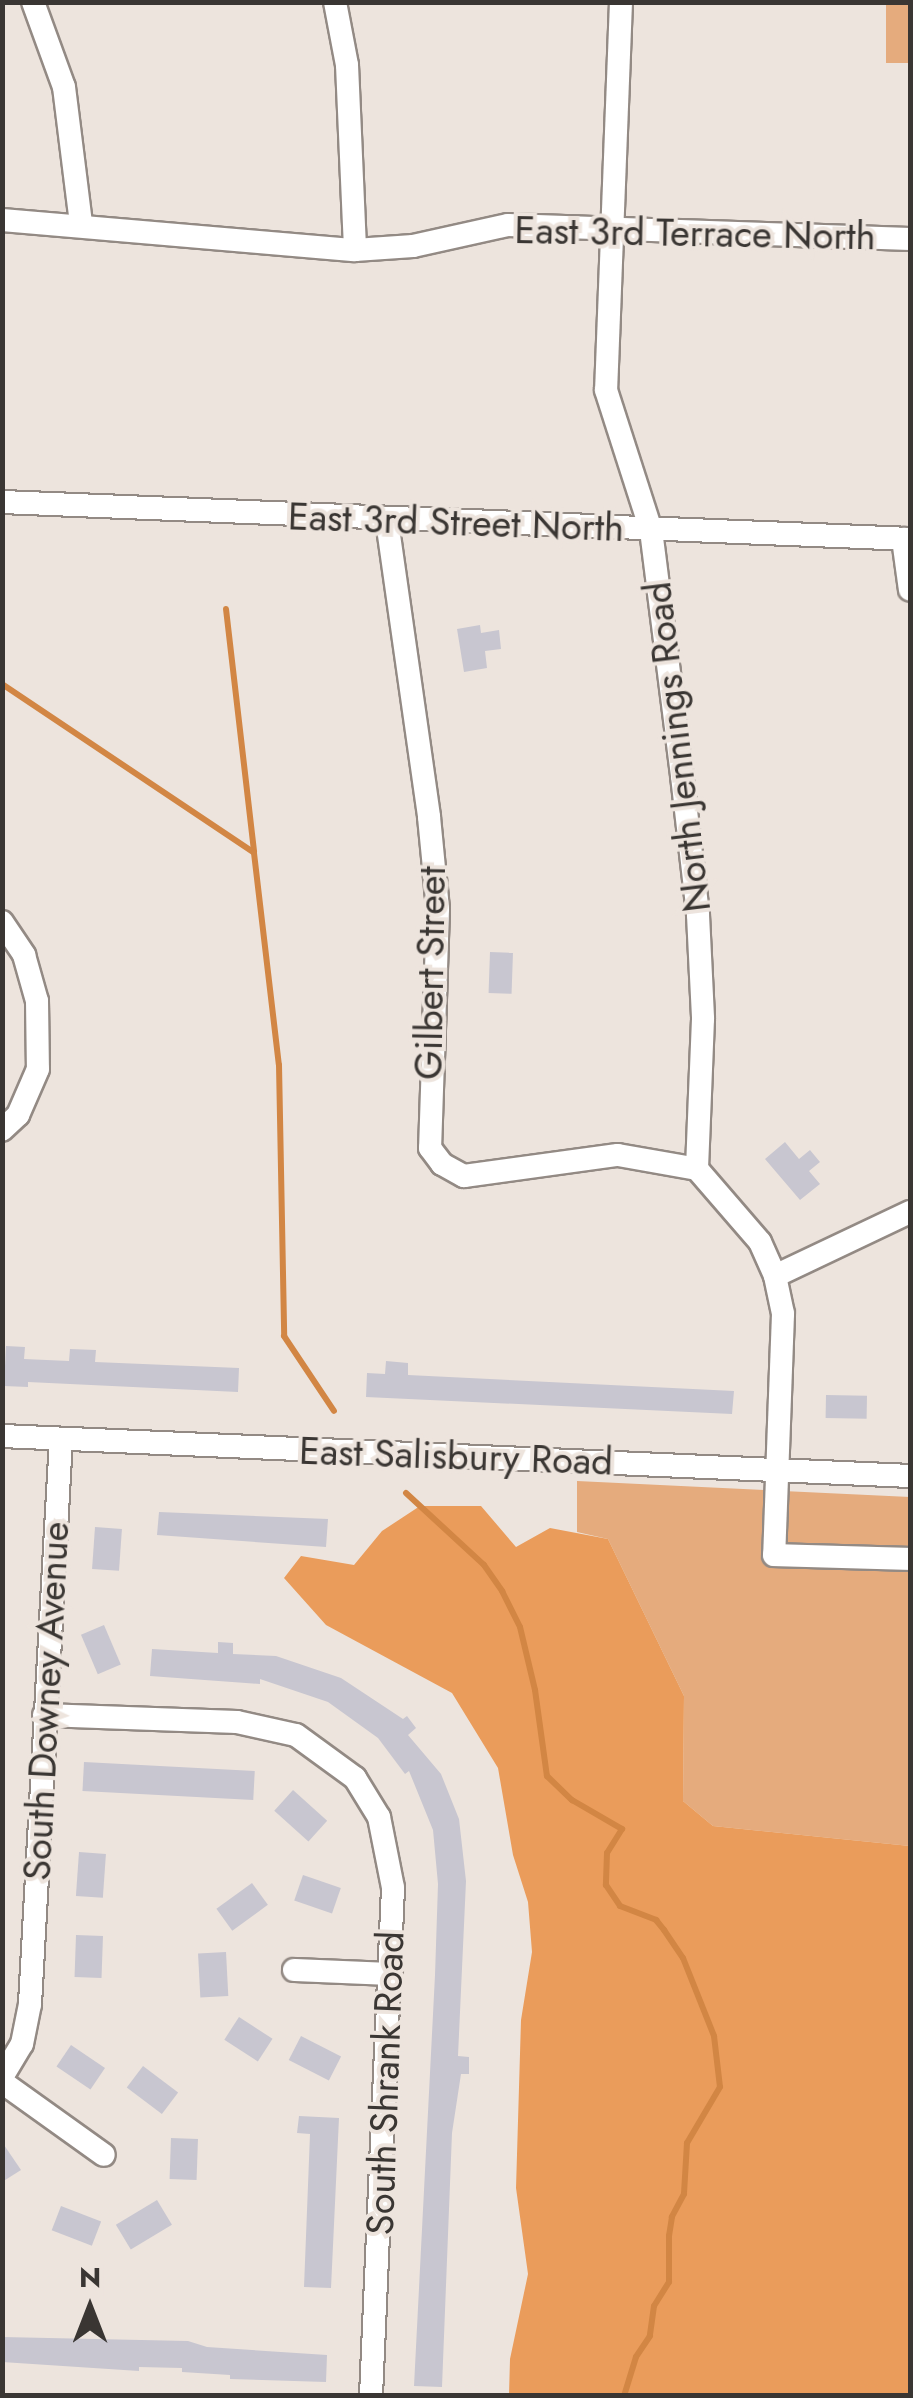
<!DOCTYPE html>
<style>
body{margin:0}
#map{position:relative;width:913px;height:2398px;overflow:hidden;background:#ede4dd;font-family:Jost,sans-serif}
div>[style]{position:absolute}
.green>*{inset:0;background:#e5ab7d;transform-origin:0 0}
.forest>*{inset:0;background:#ea9c5b}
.stream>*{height:6px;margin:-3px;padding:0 3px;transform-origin:3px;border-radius:3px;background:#d28644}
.building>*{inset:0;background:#c8c6d0;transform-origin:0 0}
.roads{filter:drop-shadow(2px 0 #938a84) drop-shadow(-2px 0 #938a84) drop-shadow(0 2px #938a84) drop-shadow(0 -2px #938a84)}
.minor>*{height:22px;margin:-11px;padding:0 11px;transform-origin:11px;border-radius:11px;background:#fff}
span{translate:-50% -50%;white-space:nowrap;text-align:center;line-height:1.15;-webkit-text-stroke:8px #ede4dd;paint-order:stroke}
.street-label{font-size:38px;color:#3a3633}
.frame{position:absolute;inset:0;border:5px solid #3a3633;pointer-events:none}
.north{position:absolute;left:40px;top:2258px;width:100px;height:100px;-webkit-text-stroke:8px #ede4dd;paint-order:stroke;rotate:0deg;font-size:28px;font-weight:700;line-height:40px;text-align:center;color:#3a3633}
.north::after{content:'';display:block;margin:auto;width:35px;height:45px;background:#3a3633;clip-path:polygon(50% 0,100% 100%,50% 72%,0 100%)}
</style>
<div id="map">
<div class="green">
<i style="left:886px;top:3px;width:24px;height:60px"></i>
<i style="clip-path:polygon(577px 1481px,910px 1497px,910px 1846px,713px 1826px,683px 1801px,684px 1696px,608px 1539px,577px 1532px)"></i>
</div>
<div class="forest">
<i style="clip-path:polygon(420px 1506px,481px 1506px,516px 1547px,550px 1528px,608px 1539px,684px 1696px,683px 1801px,713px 1826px,910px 1846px,910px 2395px,509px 2395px,510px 2359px,528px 2274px,516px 2188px,521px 2020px,532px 1952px,528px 1902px,513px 1855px,498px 1768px,452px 1693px,326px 1625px,284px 1578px,301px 1556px,354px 1565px,382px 1531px)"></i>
</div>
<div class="stream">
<i style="left:226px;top:609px;width:244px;rotate:83.4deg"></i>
<i style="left:2px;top:684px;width:303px;rotate:33.8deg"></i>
<i style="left:254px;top:853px;width:213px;rotate:83.3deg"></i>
<i style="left:279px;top:1065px;width:271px;rotate:88.9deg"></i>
<i style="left:284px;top:1336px;width:90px;rotate:56.3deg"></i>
<i style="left:406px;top:1493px;width:106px;rotate:42.7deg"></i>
<i style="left:484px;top:1565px;width:32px;rotate:55deg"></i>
<i style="left:502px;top:1591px;width:40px;rotate:63.4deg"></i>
<i style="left:520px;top:1627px;width:65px;rotate:76.6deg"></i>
<i style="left:535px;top:1690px;width:87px;rotate:82.1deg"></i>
<i style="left:547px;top:1776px;width:35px;rotate:44deg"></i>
<i style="left:572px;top:1800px;width:58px;rotate:30.1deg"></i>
<i style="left:622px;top:1829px;width:28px;rotate:122deg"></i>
<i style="left:607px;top:1853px;width:32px;rotate:92deg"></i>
<i style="left:606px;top:1885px;width:25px;rotate:56deg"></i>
<i style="left:620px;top:1906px;width:39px;rotate:21deg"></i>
<i style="left:656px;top:1920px;width:13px;rotate:51deg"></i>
<i style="left:664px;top:1930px;width:34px;rotate:56deg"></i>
<i style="left:683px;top:1958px;width:84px;rotate:68.3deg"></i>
<i style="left:714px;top:2036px;width:51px;rotate:83.3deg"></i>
<i style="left:720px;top:2087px;width:65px;rotate:120.5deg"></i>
<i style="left:687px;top:2143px;width:51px;rotate:93.4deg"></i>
<i style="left:684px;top:2194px;width:26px;rotate:118deg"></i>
<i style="left:672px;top:2217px;width:19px;rotate:99deg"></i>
<i style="left:669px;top:2236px;width:46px;rotate:90deg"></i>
<i style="left:669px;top:2282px;width:28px;rotate:122deg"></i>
<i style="left:654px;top:2306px;width:30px;rotate:98deg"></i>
<i style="left:650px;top:2336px;width:25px;rotate:124deg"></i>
<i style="left:636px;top:2357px;width:41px;rotate:107.1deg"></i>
</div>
<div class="building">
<i style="clip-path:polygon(480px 625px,481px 633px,499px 630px,501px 649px,485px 651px,487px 668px,464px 672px,457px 629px)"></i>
<i style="left:490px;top:952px;width:23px;height:41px;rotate:2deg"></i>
<i style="clip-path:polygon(785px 1142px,799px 1159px,810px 1150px,820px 1162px,809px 1171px,820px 1184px,800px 1200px,765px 1159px)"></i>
<i style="clip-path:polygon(6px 1346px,25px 1347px,24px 1359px,69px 1361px,70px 1349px,96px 1350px,95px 1362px,239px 1368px,238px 1392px,28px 1382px,28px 1387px,4px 1386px)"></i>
<i style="clip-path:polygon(386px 1361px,408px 1363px,408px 1375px,734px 1391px,732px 1414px,366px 1397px,367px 1373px,385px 1374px)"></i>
<i style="left:826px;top:1395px;width:41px;height:23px;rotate:1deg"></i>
<i style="clip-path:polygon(159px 1512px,328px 1519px,326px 1547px,157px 1535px)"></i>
<i style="left:95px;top:1527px;width:27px;height:42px;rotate:4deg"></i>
<i style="left:104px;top:1625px;width:43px;height:25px;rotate:67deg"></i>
<i style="clip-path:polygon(218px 1642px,233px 1643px,233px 1654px,276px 1656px,341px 1678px,403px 1719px,407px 1716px,416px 1728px,408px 1735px,441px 1774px,459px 1819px,466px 1881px,458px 2056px,469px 2057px,469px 2074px,461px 2074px,452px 2133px,442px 2387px,414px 2386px,435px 1975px,438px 1884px,433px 1830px,409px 1771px,405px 1774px,378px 1738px,328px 1702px,260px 1679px,260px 1684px,150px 1676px,152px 1649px,218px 1653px)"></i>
<i style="left:84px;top:1762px;width:171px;height:29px;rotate:3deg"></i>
<i style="left:293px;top:1790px;width:46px;height:28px;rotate:42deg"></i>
<i style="left:79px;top:1852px;width:27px;height:44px;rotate:4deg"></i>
<i style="left:303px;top:1875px;width:40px;height:27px;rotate:19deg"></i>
<i style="left:252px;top:1883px;width:27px;height:44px;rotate:54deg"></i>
<i style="left:76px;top:1935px;width:27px;height:42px;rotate:2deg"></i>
<i style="left:226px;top:1952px;width:44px;height:28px;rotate:87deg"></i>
<i style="left:239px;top:2017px;width:40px;height:27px;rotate:33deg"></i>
<i style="left:301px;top:2036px;width:45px;height:27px;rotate:27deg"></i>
<i style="left:71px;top:2045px;width:41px;height:26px;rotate:34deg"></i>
<i style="left:143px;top:2066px;width:44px;height:27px;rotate:37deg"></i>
<i style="clip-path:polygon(299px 2116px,339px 2118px,331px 2288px,304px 2287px,310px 2134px,297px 2133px)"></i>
<i style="left:171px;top:2138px;width:27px;height:41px;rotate:2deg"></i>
<i style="clip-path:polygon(2px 2142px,21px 2170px,2px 2182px)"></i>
<i style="left:157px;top:2200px;width:29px;height:48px;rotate:59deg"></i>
<i style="left:61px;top:2206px;width:43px;height:26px;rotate:21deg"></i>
<i style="clip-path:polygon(2px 2337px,188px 2341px,207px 2347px,327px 2355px,326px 2382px,230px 2379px,230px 2375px,182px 2372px,182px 2368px,139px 2367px,139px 2371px,2px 2362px)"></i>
</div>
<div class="roads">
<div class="minor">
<i style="left:33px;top:2px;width:90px;rotate:70deg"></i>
<i style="left:64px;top:87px;width:138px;rotate:82.9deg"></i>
<i style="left:335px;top:2px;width:64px;rotate:79.2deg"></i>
<i style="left:347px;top:65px;width:185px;rotate:87.5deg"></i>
<i style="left:621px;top:2px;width:388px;rotate:92.2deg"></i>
<i style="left:606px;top:390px;width:147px;rotate:72.2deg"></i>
<i style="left:651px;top:530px;width:248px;rotate:82.8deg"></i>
<i style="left:682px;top:776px;width:140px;rotate:83.4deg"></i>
<i style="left:698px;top:915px;width:104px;rotate:87.2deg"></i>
<i style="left:703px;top:1019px;width:150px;rotate:92.3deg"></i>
<i style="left:697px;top:1169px;width:96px;rotate:49.2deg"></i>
<i style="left:760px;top:1242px;width:37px;rotate:66deg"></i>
<i style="left:775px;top:1276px;width:39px;rotate:78deg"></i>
<i style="left:783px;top:1314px;width:241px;rotate:92.1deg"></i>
<i style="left:774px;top:1555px;width:136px;rotate:1.7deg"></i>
<i style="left:2px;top:220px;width:354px;rotate:4.9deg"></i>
<i style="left:355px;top:250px;width:58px;rotate:-3.9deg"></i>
<i style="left:413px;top:246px;width:97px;rotate:-12.5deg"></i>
<i style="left:508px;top:225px;width:402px;rotate:2deg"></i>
<i style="left:2px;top:502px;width:909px;rotate:2.33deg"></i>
<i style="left:387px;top:521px;width:299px;rotate:81.9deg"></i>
<i style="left:429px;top:817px;width:92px;rotate:84.4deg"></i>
<i style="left:438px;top:909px;width:239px;rotate:91.9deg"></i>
<i style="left:430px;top:1148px;width:20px;rotate:53deg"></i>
<i style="left:442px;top:1164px;width:25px;rotate:29deg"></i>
<i style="left:464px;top:1176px;width:155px;rotate:-7.8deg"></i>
<i style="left:618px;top:1155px;width:80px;rotate:10deg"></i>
<i style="left:903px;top:539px;width:51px;rotate:82.2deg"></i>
<i style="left:2px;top:922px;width:40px;rotate:56deg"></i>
<i style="left:24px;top:955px;width:48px;rotate:74.2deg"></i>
<i style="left:37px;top:1001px;width:68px;rotate:89.2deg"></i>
<i style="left:38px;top:1069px;width:50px;rotate:113.5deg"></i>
<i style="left:18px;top:1115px;width:22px;rotate:137deg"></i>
<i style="left:775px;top:1276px;width:149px;rotate:-25.4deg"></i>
<i style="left:2px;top:1436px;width:909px;rotate:2.52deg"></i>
<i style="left:44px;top:1715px;width:193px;rotate:2.1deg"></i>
<i style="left:237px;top:1722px;width:60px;rotate:12.4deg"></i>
<i style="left:296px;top:1735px;width:73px;rotate:36.1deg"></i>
<i style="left:355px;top:1778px;width:46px;rotate:58.4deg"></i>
<i style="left:379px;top:1817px;width:72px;rotate:78.8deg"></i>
<i style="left:393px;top:1888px;width:508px;rotate:92.48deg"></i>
<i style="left:294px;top:1970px;width:97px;rotate:2.4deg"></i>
<i style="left:2px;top:2077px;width:39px;rotate:-59deg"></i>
<i style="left:22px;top:2044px;width:41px;rotate:-78.7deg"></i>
<i style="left:30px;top:2004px;width:566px;rotate:-86.86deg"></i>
<i style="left:2px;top:2082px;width:125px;rotate:35.6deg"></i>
</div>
</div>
<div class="street-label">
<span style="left:695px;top:233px;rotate:1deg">East 3rd Terrace North</span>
<span style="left:456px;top:522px;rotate:2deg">East 3rd Street North</span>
<span style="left:677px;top:747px;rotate:-97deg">North Jennings Road</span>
<span style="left:430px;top:973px;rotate:-89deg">Gilbert Street</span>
<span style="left:456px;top:1456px;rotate:2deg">East Salisbury Road</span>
<span style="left:46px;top:1701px;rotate:-87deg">South Downey Avenue</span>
<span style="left:385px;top:2083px;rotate:-88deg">South Shrank Road</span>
</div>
<div class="frame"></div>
<div class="north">N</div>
</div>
